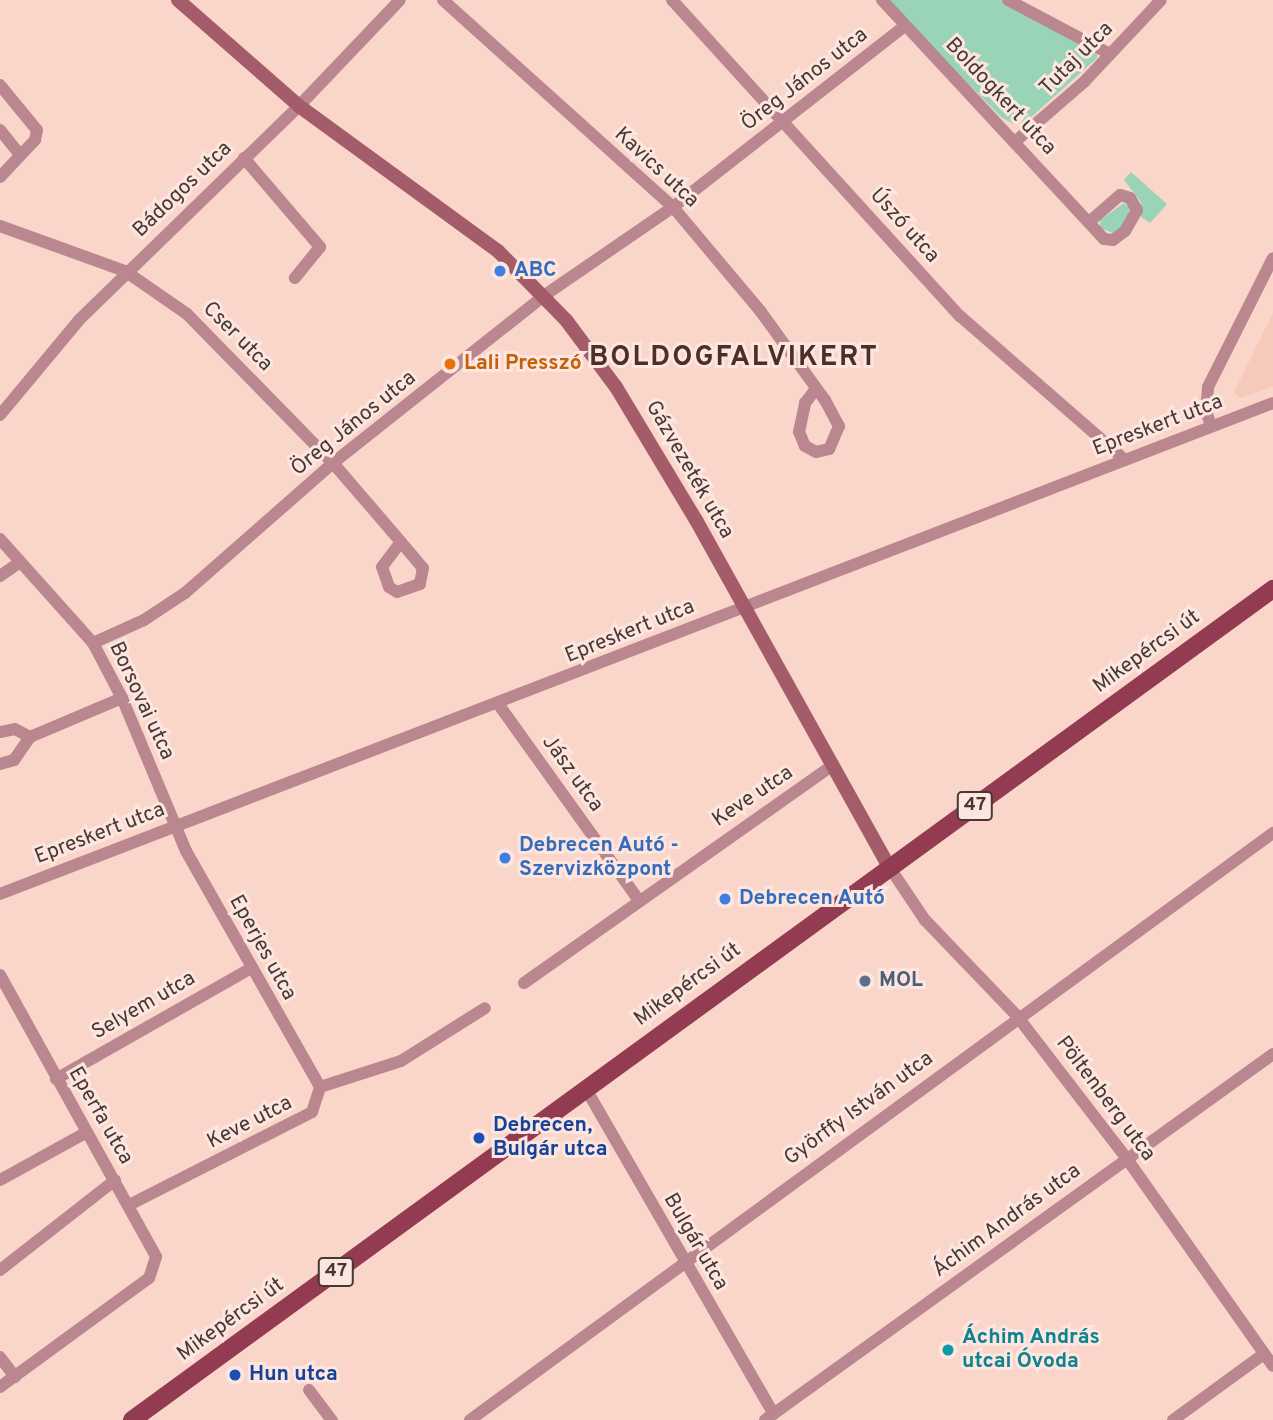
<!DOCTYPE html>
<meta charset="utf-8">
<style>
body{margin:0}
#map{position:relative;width:1273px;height:1420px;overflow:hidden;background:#f9d6c9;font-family:Overpass,sans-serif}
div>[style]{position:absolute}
.built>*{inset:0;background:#f5cabb}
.green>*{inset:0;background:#99d4b7}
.street>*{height:12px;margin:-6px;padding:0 6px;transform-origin:6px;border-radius:6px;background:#ba8790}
.secondary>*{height:14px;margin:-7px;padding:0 7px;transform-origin:7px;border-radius:7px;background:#a45c6a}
.primary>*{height:18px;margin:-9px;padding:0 9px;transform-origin:9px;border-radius:9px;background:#933b50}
.dots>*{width:19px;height:19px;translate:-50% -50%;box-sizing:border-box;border:4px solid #fce6df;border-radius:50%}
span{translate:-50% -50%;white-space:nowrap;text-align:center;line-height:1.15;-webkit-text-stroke:6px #fce6df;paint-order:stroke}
.shield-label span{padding:2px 5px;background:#fce6df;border:2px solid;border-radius:5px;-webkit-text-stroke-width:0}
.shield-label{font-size:19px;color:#463833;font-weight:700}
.street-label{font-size:21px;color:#463833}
.shop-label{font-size:21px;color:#366cbe;font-weight:700}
.left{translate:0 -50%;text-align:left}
.food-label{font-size:21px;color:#c56008;font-weight:700}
.service-label{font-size:21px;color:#4e5e75;font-weight:700}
.transit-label{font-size:21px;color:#164399;font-weight:700}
.culture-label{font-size:21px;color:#0d838f;font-weight:700}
.district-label{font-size:28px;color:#4c3027;font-weight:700;letter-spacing:2px}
</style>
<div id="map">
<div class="built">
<i style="clip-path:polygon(1273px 313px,1273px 387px,1240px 398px,1234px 392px)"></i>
</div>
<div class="green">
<i style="clip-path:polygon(886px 0,1004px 0,1097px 54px,1097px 58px,1028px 120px,1014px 124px,1001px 117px)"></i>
<i style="clip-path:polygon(1131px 172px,1167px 204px,1150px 223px,1141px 217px,1141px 202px,1124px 180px)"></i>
<i style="clip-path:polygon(1124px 203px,1130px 208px,1127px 222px,1113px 233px,1100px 228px,1100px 220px)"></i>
</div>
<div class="street">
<i style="left:443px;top:0;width:309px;rotate:42deg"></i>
<i style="left:673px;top:207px;width:137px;rotate:50deg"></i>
<i style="left:761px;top:312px;width:109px;rotate:54deg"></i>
<i style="left:825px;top:400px;width:30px;rotate:62deg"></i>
<i style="left:839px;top:426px;width:25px;rotate:113deg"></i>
<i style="left:829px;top:449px;width:13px;rotate:167deg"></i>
<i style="left:816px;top:452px;width:13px;rotate:-151deg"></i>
<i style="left:805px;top:446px;width:15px;rotate:-113deg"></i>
<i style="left:799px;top:432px;width:30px;rotate:-78deg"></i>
<i style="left:805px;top:403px;width:16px;rotate:-52deg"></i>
<i style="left:672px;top:0;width:428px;rotate:47.7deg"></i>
<i style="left:960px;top:316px;width:219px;rotate:41.1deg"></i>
<i style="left:882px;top:0;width:326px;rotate:47.1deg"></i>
<i style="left:1104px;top:239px;width:9px;rotate:6deg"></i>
<i style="left:1113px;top:240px;width:15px;rotate:-37deg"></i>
<i style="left:1125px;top:231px;width:24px;rotate:-60deg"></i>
<i style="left:1137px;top:210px;width:14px;rotate:-120deg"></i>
<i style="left:1130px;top:198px;width:10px;rotate:-163deg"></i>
<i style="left:1120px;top:195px;width:41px;rotate:138.9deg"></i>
<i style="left:1008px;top:0;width:115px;rotate:27.9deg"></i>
<i style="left:0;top:85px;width:58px;rotate:50.6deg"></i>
<i style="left:37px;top:130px;width:10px;rotate:101deg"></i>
<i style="left:35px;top:140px;width:51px;rotate:133.4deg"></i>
<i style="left:0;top:130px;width:26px;rotate:51deg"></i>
<i style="left:1016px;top:141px;width:90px;rotate:-40.9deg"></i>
<i style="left:1084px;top:82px;width:112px;rotate:-46.8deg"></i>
<i style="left:244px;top:158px;width:117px;rotate:49.5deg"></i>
<i style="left:320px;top:247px;width:40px;rotate:129deg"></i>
<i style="left:0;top:226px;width:133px;rotate:19.8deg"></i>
<i style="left:125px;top:271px;width:75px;rotate:34.7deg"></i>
<i style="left:187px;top:314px;width:209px;rotate:45.6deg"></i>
<i style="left:333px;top:463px;width:104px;rotate:49.3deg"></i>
<i style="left:401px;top:542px;width:34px;rotate:50deg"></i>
<i style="left:423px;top:568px;width:16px;rotate:101deg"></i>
<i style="left:420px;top:584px;width:24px;rotate:161deg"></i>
<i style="left:397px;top:592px;width:9px;rotate:-148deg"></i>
<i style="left:389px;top:587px;width:21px;rotate:-109deg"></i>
<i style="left:382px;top:567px;width:31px;rotate:-53deg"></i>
<i style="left:0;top:415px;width:125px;rotate:-50.2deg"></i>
<i style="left:80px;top:319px;width:305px;rotate:-44.2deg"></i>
<i style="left:299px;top:106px;width:146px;rotate:-46.4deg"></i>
<i style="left:1211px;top:426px;width:16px;rotate:-108deg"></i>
<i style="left:1206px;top:411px;width:24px;rotate:-85deg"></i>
<i style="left:1208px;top:387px;width:144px;rotate:-63.3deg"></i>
<i style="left:0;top:539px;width:140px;rotate:48.2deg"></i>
<i style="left:93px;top:643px;width:62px;rotate:62.2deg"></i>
<i style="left:122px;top:698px;width:166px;rotate:67.3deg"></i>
<i style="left:186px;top:851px;width:271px;rotate:60.4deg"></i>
<i style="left:0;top:576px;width:24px;rotate:-35deg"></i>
<i style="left:93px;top:643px;width:56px;rotate:-24.3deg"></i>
<i style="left:144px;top:620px;width:49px;rotate:-33.4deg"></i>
<i style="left:185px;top:593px;width:197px;rotate:-41.3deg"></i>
<i style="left:333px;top:463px;width:270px;rotate:-38.4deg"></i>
<i style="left:545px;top:295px;width:155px;rotate:-34.5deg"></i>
<i style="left:673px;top:207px;width:294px;rotate:-38deg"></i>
<i style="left:499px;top:705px;width:239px;rotate:54.4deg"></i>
<i style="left:0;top:732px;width:15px;rotate:-11deg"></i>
<i style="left:15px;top:729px;width:17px;rotate:28deg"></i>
<i style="left:0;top:764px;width:15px;rotate:-16deg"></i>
<i style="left:14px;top:760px;width:28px;rotate:-55deg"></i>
<i style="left:30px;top:737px;width:100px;rotate:-23deg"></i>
<i style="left:890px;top:868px;width:63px;rotate:56.1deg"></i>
<i style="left:925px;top:920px;width:133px;rotate:46.2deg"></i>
<i style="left:1017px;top:1016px;width:180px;rotate:52.4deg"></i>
<i style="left:1127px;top:1159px;width:253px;rotate:54.8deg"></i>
<i style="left:0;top:894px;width:1364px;rotate:-21.09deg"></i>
<i style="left:0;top:975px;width:322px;rotate:61deg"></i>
<i style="left:156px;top:1257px;width:22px;rotate:108deg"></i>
<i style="left:149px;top:1278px;width:185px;rotate:143.8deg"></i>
<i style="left:524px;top:983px;width:377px;rotate:-35.2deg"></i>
<i style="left:56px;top:1079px;width:224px;rotate:-29.6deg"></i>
<i style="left:586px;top:1089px;width:375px;rotate:60deg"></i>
<i style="left:0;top:1180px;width:99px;rotate:-28.9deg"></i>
<i style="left:129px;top:1205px;width:205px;rotate:-26.9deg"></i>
<i style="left:312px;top:1112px;width:26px;rotate:-72deg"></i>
<i style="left:320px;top:1087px;width:85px;rotate:-17.8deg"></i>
<i style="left:401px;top:1061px;width:99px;rotate:-32.2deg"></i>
<i style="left:0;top:1270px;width:146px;rotate:-38deg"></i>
<i style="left:0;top:1357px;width:25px;rotate:53deg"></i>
<i style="left:309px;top:1390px;width:38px;rotate:53deg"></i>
<i style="left:470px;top:1420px;width:995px;rotate:-36.17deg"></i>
<i style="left:765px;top:1420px;width:626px;rotate:-35.77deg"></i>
<i style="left:1173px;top:1420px;width:112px;rotate:-36deg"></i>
</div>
<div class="secondary">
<i style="left:178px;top:0;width:161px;rotate:41.2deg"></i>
<i style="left:299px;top:106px;width:246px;rotate:36.1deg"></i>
<i style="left:498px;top:251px;width:97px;rotate:45.4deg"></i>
<i style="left:566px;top:320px;width:84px;rotate:53.3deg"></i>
<i style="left:616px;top:387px;width:155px;rotate:59deg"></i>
<i style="left:696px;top:520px;width:398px;rotate:60.9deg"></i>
</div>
<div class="primary">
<i style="left:132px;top:1420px;width:1412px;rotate:-36.07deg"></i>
</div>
<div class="dots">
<i style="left:500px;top:271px;background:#3f7fe0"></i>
<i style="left:450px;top:364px;background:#e8710a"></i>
<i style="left:505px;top:858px;background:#3f7fe0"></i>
<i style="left:725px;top:899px;background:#3f7fe0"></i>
<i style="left:865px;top:981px;background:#5c6f8a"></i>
<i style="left:479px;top:1138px;background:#1a4fb4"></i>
<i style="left:948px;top:1350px;background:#0f9aa8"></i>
<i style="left:235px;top:1375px;background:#1a4fb4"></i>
</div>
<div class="shield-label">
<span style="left:975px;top:806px">47</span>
<span style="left:336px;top:1272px">47</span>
</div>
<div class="street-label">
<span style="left:1077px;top:59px;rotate:-45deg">Tutaj utca</span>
<span style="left:805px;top:80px;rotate:-38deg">Öreg János utca</span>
<span style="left:1000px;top:97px;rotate:47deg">Boldogkert utca</span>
<span style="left:656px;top:168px;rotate:43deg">Kavics utca</span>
<span style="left:183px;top:190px;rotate:-44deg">Bádogos utca</span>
<span style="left:904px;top:226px;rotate:48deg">Úszó utca</span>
<span style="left:237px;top:337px;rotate:45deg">Cser utca</span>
<span style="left:354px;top:424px;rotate:-39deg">Öreg János utca</span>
<span style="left:1158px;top:426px;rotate:-21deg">Epreskert utca</span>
<span style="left:689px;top:470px;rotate:60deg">Gázvezeték utca</span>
<span style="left:630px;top:632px;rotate:-22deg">Epreskert utca</span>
<span style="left:1147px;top:652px;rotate:-36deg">Mikepércsi út</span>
<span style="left:141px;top:701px;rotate:65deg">Borsovai utca</span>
<span style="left:572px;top:774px;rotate:54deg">Jász utca</span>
<span style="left:753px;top:797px;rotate:-34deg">Keve utca</span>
<span style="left:100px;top:834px;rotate:-21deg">Epreskert utca</span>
<span style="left:262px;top:948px;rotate:61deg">Eperjes utca</span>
<span style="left:688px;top:985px;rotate:-36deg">Mikepércsi út</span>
<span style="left:144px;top:1006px;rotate:-30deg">Selyem utca</span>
<span style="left:1105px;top:1099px;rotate:53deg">Pöltenberg utca</span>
<span style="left:859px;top:1109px;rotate:-36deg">Györffy István utca</span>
<span style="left:100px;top:1116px;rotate:60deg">Eperfa utca</span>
<span style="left:250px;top:1123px;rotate:-27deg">Keve utca</span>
<span style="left:1007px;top:1221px;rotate:-36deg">Áchim András utca</span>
<span style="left:695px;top:1242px;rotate:60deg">Bulgár utca</span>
<span style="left:231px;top:1320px;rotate:-36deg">Mikepércsi út</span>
</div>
<div class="shop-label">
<span class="left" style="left:514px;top:271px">ABC</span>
<span class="left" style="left:519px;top:858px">Debrecen Autó -<br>Szervizközpont</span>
<span class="left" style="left:739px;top:899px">Debrecen Autó</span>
</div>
<div class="food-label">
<span class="left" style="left:464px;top:364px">Lali Presszó</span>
</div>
<div class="service-label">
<span class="left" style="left:879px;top:981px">MOL</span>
</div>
<div class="transit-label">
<span class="left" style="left:493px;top:1138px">Debrecen,<br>Bulgár utca</span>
<span class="left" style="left:249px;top:1375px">Hun utca</span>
</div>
<div class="culture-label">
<span class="left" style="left:962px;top:1350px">Áchim András<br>utcai Óvoda</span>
</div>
<div class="district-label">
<span style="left:734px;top:358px">BOLDOGFALVIKERT</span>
</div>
</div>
